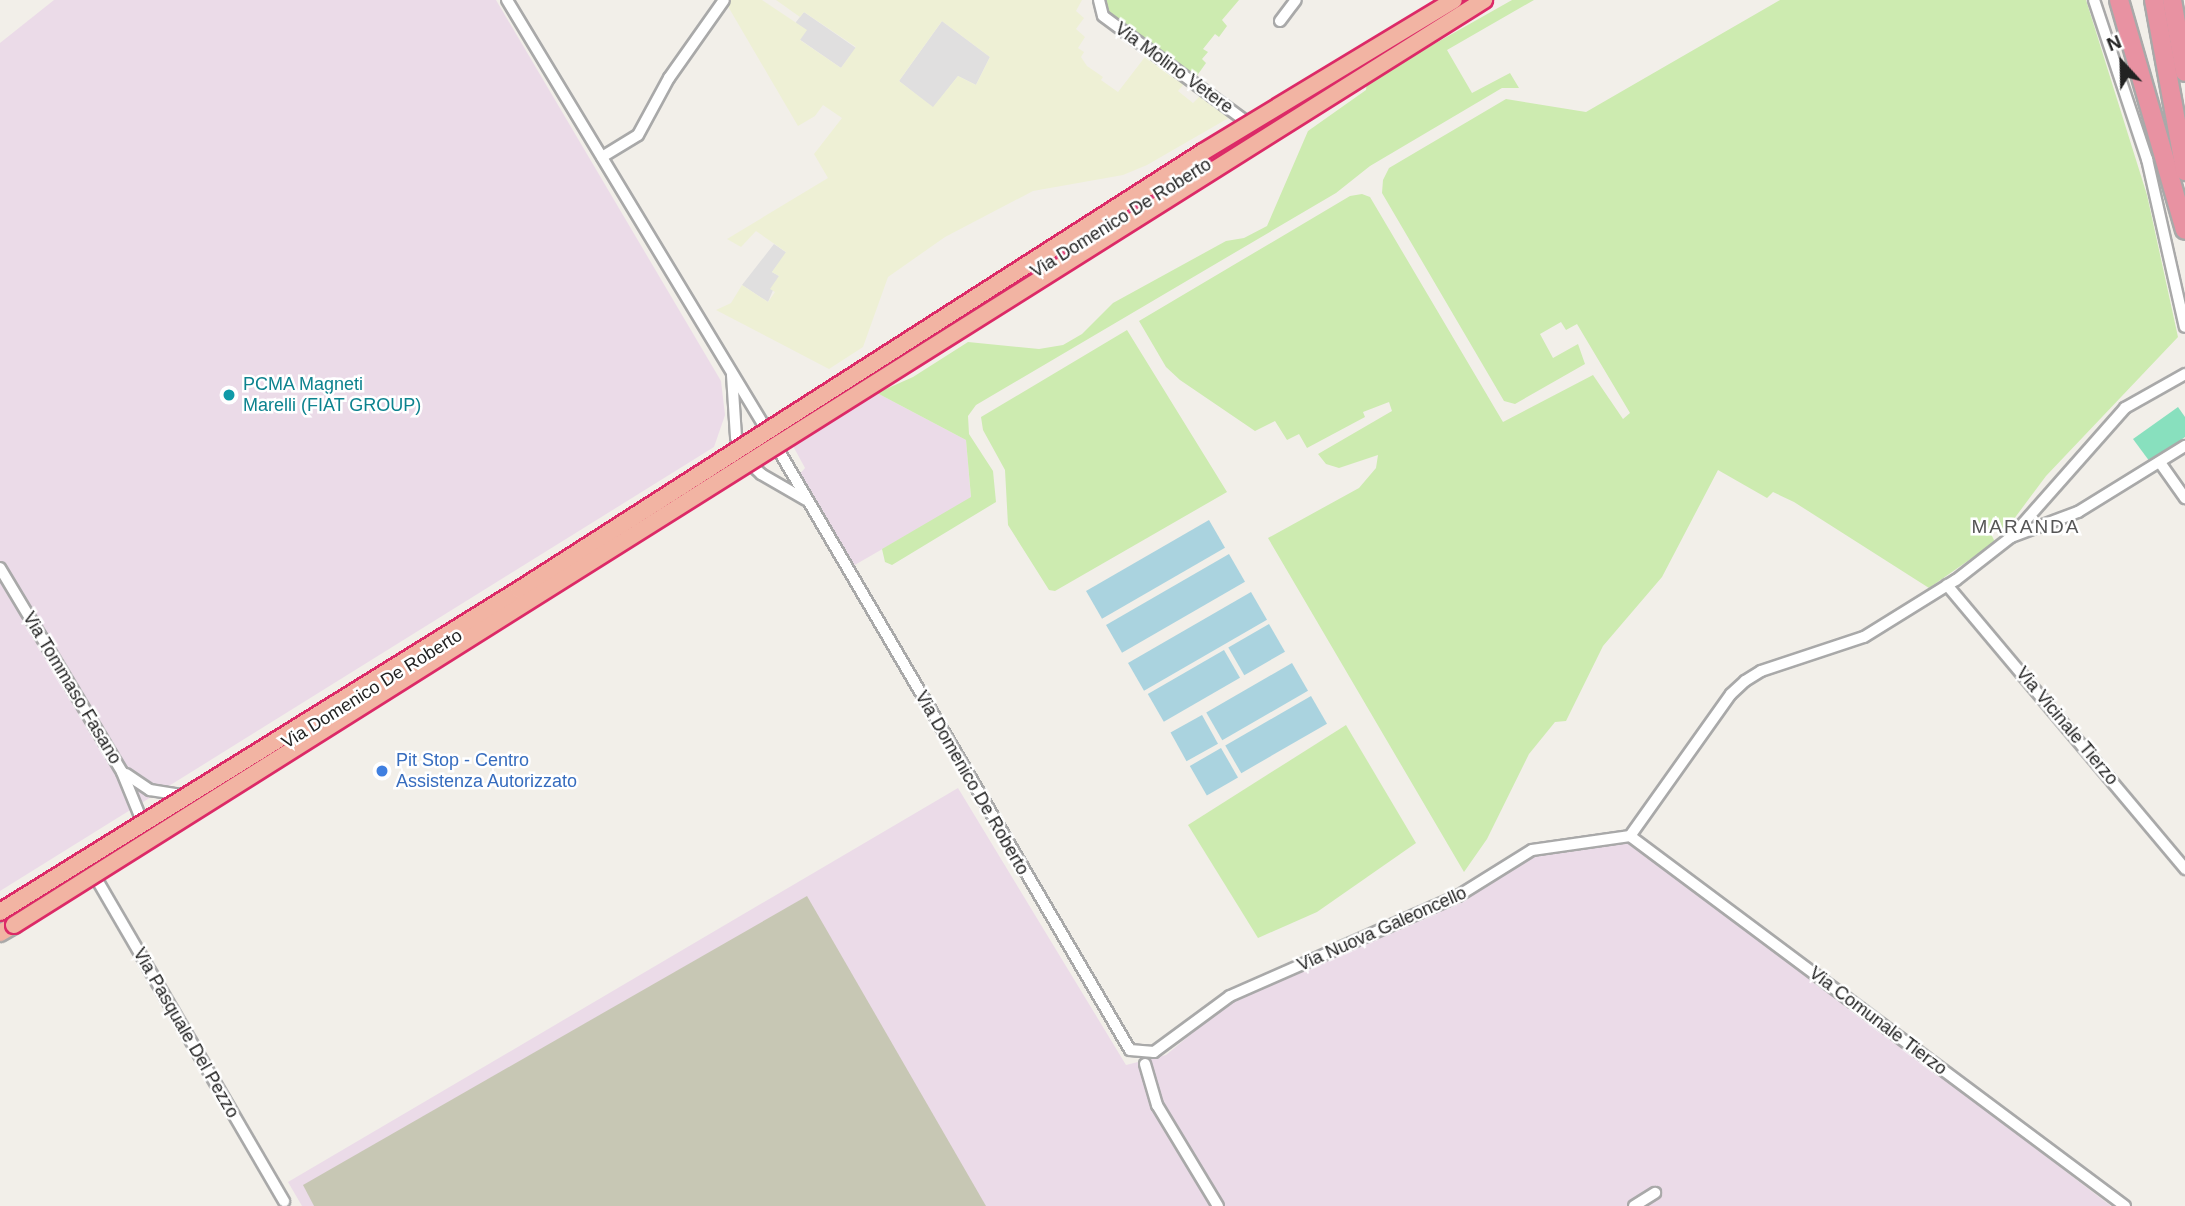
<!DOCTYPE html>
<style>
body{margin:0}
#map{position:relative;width:2185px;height:1206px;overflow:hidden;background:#f2efe9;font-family:Helvetica,sans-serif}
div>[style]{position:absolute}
.residential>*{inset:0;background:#e0dfdf}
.industrial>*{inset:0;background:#ebdbe8}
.construction>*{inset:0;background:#c7c7b4}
.farmland>*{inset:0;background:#eef0d5}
.grass>*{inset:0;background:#cdebb0}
.pitch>*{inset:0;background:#88e0be}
.water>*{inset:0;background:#aad3df;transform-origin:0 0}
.roads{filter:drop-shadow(2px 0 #a9a9a9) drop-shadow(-2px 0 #a9a9a9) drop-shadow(0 2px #a9a9a9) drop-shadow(0 -2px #a9a9a9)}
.minor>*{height:10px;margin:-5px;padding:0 5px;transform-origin:5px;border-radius:5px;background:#fff}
.trunk>*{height:16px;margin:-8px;padding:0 8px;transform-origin:8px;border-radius:8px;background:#f2b4a3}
.motorway>*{height:18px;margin:-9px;padding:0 9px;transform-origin:9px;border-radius:9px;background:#e892a2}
.bridges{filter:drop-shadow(2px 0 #dc2a67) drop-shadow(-2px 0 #dc2a67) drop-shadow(0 2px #dc2a67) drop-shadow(0 -2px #dc2a67)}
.trunk-bridge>*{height:16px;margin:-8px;padding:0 8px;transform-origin:8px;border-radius:8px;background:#f2b4a3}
.dots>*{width:19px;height:19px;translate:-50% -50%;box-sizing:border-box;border:4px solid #fff;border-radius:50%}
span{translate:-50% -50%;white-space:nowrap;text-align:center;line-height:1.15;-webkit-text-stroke:5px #fff;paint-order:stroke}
.street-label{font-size:18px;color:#222}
.culture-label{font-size:18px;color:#0d838f}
.left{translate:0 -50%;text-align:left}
.shop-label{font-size:18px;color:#366cbe}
.neighbourhood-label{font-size:19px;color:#555;letter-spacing:2px}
.north{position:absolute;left:2087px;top:28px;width:70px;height:70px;-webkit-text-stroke:5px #fff;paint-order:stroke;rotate:338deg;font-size:19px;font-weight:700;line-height:28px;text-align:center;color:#222}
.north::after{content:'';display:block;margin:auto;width:24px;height:32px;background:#222;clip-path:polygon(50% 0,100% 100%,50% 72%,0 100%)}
</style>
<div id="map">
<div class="residential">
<i style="clip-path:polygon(804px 12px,856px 48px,841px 68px,799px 39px,796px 22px)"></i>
<i style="clip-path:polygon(942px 21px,990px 57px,976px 85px,958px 76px,933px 108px,899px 81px)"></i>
<i style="clip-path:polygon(774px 244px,787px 253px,772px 272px,779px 276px,768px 302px,742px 285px)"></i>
</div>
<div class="industrial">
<i style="clip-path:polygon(54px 0,496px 0,721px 381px,725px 415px,714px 447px,0 891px,0 43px)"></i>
<i style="clip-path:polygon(877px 393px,966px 440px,971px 498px,853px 566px,799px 475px,805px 468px,793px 446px)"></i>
<i style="clip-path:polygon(958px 788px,1126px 1065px,1166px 1055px,1226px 1005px,1489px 885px,1525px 860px,1556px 848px,1632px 841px,2111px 1206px,302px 1206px,288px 1182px)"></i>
</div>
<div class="construction">
<i style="clip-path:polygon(807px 896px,986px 1206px,314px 1206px,303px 1185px)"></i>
</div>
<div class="farmland">
<i style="clip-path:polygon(evenodd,729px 0,762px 0,807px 30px,800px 40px,841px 68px,856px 47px,804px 12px,800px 17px,776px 0,1082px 0,1076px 11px,1084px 18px,1076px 29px,1085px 37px,1078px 48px,1084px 52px,1081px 57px,1087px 66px,1103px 77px,1101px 80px,1118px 92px,1148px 53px,1188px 79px,1178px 91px,1193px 103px,1202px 94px,1232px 116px,1147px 165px,1123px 175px,1033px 191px,945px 237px,888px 277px,863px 347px,829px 369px,716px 310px,731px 303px,742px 285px,768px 302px,775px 292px,770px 289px,779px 276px,772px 272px,786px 252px,756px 231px,741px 247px,727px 239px,828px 178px,814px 154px,842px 118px,823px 105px,815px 116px,798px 126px,726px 3px,729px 0,942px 21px,990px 57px,976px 85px,958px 76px,933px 107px,899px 81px,942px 21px)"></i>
</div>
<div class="grass">
<i style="clip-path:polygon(1103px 0,1239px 0,1222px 20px,1227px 26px,1219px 37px,1215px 34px,1203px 49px,1208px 52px,1202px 59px,1206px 63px,1196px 77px,1105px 10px)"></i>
<i style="clip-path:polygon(1512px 0,1534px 0,1447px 50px,1472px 93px,1510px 73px,1519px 88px,1502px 88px,1370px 166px,1336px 193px,976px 405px,968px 416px,969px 434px,993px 471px,996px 502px,892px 565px,885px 562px,882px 549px,971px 497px,966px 440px,877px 393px,913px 377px,968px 342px,1039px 349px,1063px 345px,1082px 334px,1113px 303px,1226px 241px,1244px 238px,1267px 226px,1308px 131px,1366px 90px,1367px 82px)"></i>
<i style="clip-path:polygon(1780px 0,2086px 0,2147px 195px,2178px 337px,2046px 476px,2005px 531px,1997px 527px,1991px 534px,1995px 542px,1929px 588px,1794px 502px,1773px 492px,1767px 498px,1718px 470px,1662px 577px,1603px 646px,1566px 721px,1555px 722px,1529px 754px,1487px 839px,1464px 872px,1268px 538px,1359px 488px,1376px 468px,1378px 455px,1339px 468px,1326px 464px,1318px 454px,1392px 411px,1389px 402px,1363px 412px,1365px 417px,1307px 448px,1299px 434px,1287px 440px,1275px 421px,1255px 431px,1180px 380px,1166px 367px,1139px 321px,1350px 196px,1362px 194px,1370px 197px,1503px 422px,1593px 375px,1623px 419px,1630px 413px,1577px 324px,1566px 330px,1561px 322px,1540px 334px,1553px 358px,1578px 344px,1585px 364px,1515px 404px,1504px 401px,1382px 193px,1383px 180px,1389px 168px,1506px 99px,1586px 112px)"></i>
<i style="clip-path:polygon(1127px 330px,1227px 492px,1055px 591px,1049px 590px,1008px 525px,1005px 470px,983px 430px,981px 417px)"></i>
<i style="clip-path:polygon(1346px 725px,1416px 843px,1317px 912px,1258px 938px,1188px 825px)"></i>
</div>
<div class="pitch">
<i style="clip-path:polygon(2178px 407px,2185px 417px,2185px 437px,2150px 462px,2133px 439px)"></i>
</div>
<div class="water">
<i style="left:1209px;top:520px;width:32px;height:142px;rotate:60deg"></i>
<i style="left:1229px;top:554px;width:32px;height:142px;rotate:60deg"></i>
<i style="left:1251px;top:592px;width:32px;height:142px;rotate:60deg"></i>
<i style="left:1269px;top:624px;width:32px;height:47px;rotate:60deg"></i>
<i style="left:1224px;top:650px;width:32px;height:88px;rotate:60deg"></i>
<i style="left:1292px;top:663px;width:32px;height:99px;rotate:60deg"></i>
<i style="left:1311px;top:696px;width:32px;height:99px;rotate:60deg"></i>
<i style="left:1202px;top:715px;width:33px;height:36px;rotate:61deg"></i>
<i style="left:1221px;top:748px;width:34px;height:36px;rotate:60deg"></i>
</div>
<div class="roads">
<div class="minor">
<i style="left:507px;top:0;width:513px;rotate:58.88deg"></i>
<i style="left:772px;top:439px;width:708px;rotate:59.63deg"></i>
<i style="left:1130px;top:1050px;width:24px;rotate:5deg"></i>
<i style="left:1154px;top:1052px;width:94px;rotate:-36.4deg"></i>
<i style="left:1230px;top:996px;width:249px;rotate:-23.7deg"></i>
<i style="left:1458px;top:896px;width:87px;rotate:-31.9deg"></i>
<i style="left:1532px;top:850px;width:99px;rotate:-8.1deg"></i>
<i style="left:1099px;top:0;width:16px;rotate:76deg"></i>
<i style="left:1103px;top:16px;width:185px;rotate:36.4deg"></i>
<i style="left:2094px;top:0;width:168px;rotate:71.6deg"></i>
<i style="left:2147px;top:159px;width:172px;rotate:77.3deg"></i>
<i style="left:1280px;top:21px;width:26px;rotate:-53deg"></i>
<i style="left:1412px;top:35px;width:58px;rotate:-31deg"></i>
<i style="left:602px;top:157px;width:42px;rotate:-31.4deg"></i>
<i style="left:638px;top:135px;width:65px;rotate:-61.5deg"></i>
<i style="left:669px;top:78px;width:95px;rotate:-54.8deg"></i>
<i style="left:732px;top:375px;width:62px;rotate:86.3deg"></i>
<i style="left:736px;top:437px;width:21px;rotate:71deg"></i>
<i style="left:743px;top:457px;width:25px;rotate:43deg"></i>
<i style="left:761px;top:474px;width:52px;rotate:30deg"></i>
<i style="left:793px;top:425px;width:710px;rotate:-32.28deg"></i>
<i style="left:2161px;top:464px;width:42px;rotate:54.8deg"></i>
<i style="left:668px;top:503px;width:101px;rotate:-31.6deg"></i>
<i style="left:2011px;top:537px;width:72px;rotate:-20.5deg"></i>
<i style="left:2078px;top:512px;width:126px;rotate:-31.7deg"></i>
<i style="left:0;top:568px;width:238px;rotate:59.1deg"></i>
<i style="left:122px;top:772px;width:48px;rotate:67.8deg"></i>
<i style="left:140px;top:816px;width:12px;rotate:95deg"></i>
<i style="left:1947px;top:585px;width:371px;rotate:50deg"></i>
<i style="left:126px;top:774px;width:29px;rotate:34deg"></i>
<i style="left:150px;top:790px;width:36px;rotate:9deg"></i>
<i style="left:1630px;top:836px;width:174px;rotate:-54.6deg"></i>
<i style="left:1731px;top:694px;width:19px;rotate:-43deg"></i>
<i style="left:1745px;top:681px;width:19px;rotate:-32deg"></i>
<i style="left:1761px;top:671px;width:108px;rotate:-18.3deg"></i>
<i style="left:1864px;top:637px;width:108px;rotate:-31.8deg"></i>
<i style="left:1956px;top:580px;width:70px;rotate:-38deg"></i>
<i style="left:2011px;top:537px;width:172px;rotate:-48.5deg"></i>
<i style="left:2125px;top:408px;width:69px;rotate:-29.5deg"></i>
<i style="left:1630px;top:836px;width:618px;rotate:36.78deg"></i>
<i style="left:89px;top:866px;width:388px;rotate:59.8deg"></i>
<i style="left:1145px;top:1064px;width:43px;rotate:73.7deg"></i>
<i style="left:1157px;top:1105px;width:118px;rotate:58.9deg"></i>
<i style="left:1634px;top:1206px;width:25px;rotate:-32deg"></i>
</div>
<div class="trunk">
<i style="left:0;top:933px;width:16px;rotate:-30deg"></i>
</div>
<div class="motorway">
<i style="left:2119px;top:0;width:239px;rotate:74deg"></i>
<i style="left:2154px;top:0;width:174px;rotate:79.7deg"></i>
<i style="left:2172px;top:0;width:73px;rotate:79.8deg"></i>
</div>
</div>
<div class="bridges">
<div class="trunk-bridge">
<i style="left:0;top:912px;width:611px;rotate:-31.82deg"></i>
<i style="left:519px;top:590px;width:812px;rotate:-32.63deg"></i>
<i style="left:1203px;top:152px;width:293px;rotate:-31.2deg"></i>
<i style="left:14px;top:925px;width:1737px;rotate:-32.18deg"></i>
</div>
</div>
<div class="dots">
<i style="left:229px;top:395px;background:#0f9aa8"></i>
<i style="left:382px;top:771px;background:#3f7fe0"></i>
</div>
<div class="street-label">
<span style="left:1174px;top:68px;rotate:36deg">Via Molino Vetere</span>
<span style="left:1121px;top:218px;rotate:-32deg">Via Domenico De Roberto</span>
<span style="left:72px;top:688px;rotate:59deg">Via Tommaso Fasano</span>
<span style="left:372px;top:689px;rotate:-32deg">Via Domenico De Roberto</span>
<span style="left:2067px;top:726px;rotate:50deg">Via Vicinale Tierzo</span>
<span style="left:972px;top:783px;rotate:60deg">Via Domenico De Roberto</span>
<span style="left:1382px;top:929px;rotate:-24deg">Via Nuova Galeoncello</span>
<span style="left:1878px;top:1021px;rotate:37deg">Via Comunale Tierzo</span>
<span style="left:186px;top:1033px;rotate:60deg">Via Pasquale Del Pezzo</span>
</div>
<div class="culture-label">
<span class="left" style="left:243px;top:395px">PCMA Magneti<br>Marelli (FIAT GROUP)</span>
</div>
<div class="shop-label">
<span class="left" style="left:396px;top:771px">Pit Stop - Centro<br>Assistenza Autorizzato</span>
</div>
<div class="neighbourhood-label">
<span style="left:2026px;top:527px">MARANDA</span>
</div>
<div class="north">N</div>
</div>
